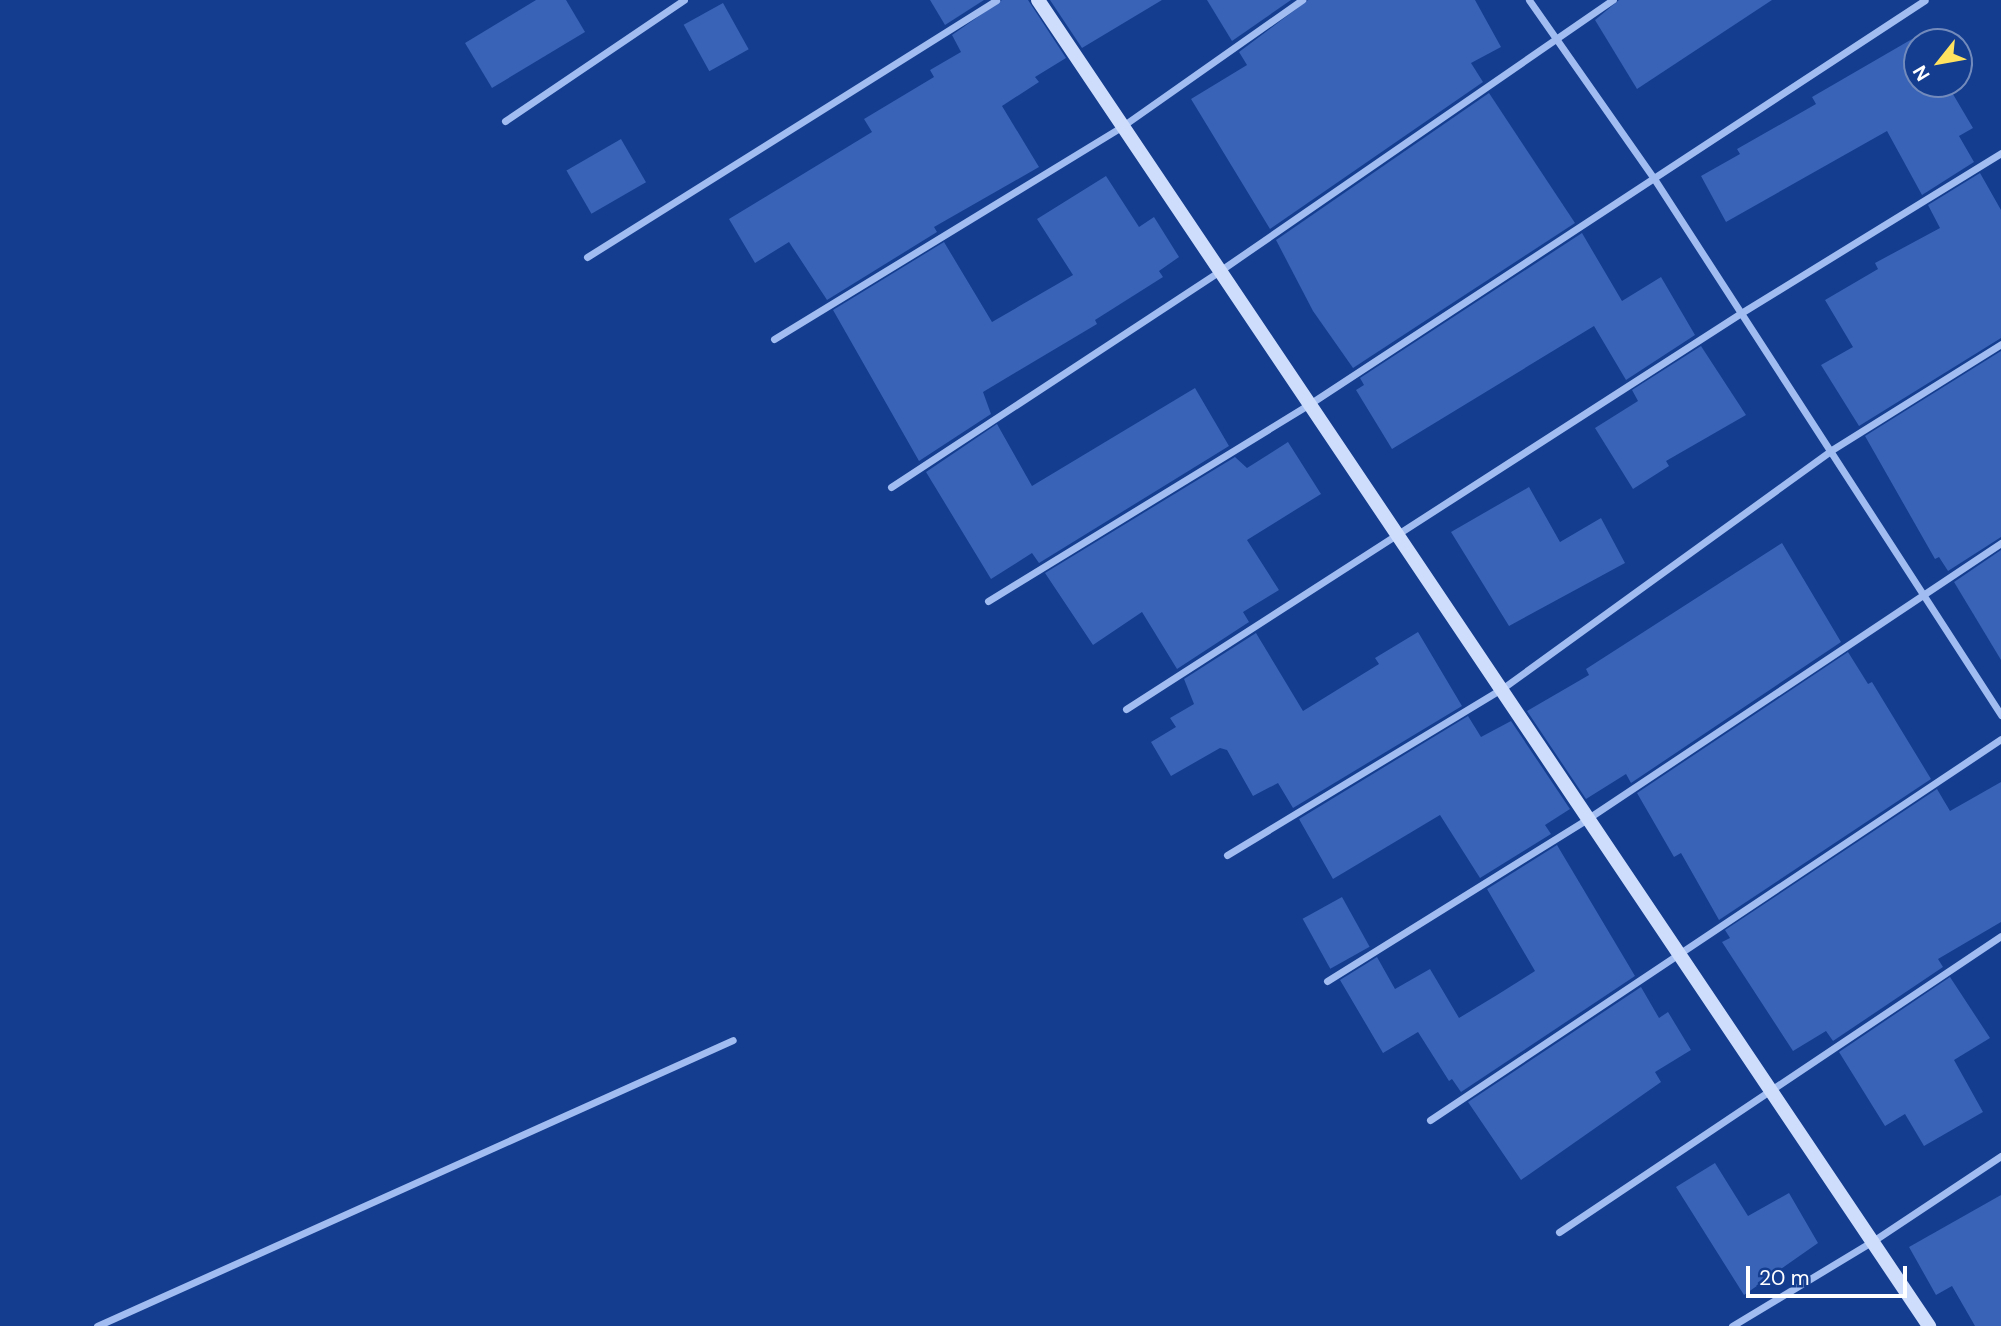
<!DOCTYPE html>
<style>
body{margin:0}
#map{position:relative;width:2001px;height:1326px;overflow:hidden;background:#143d8f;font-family:"DM Sans",sans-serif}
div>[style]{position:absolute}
.building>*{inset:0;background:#3863b6;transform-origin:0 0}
.street>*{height:7px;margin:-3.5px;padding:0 3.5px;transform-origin:3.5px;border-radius:3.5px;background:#a0bcf1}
.secondary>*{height:14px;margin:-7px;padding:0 7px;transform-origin:7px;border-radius:7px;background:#ceddfb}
span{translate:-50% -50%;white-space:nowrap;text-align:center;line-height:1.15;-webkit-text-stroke:6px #143d8f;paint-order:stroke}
.north{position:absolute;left:1903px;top:28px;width:70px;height:70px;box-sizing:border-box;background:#143d8f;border:2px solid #728bbc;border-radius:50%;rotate:239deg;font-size:19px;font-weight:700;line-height:28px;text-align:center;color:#fff}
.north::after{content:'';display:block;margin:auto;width:24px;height:32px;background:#ffe25f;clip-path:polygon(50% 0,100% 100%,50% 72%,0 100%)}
.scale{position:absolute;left:1746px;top:1266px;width:161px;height:32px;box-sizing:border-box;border:4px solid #fff;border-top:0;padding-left:9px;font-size:21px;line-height:24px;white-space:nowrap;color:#fff;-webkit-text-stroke:5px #143d8f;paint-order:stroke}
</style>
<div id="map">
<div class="building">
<i style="clip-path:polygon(536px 0,566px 0,585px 32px,492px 88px,465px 43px)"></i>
<i style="clip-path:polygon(930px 0,984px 0,945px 25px)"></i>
<i style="clip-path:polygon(1002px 0,1028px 0,1066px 58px,1035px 77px,1039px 82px,1002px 106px,1039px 167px,934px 227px,937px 232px,827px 300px,789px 242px,755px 263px,729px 219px,872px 132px,864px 119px,934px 77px,930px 70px,961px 52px,952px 35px)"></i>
<i style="clip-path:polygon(1050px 0,1162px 0,1082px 48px)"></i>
<i style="clip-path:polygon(1207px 0,1291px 0,1232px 41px)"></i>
<i style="clip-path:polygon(1308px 0,1475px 0,1501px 47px,1471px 63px,1483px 82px,1270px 229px,1191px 99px,1247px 65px,1239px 52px)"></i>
<i style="clip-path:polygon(1619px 0,1772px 0,1637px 89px,1595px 20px)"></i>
<i style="left:723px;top:3px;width:53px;height:45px;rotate:61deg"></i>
<i style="clip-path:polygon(1919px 35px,1923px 42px,1917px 42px,1917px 84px,1947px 84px,1973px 128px,1959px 136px,1974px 162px,1922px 195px,1887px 131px,1726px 222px,1701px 176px,1740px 154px,1737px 149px,1816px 104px,1812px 97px)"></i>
<i style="clip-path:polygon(1489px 93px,1575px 223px,1353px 368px,1313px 311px,1276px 240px)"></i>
<i style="left:621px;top:139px;width:50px;height:63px;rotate:60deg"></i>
<i style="clip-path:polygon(1980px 173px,2001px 210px,2001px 338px,1859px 426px,1821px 365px,1853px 347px,1825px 300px,1878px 269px,1875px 263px,1940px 228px,1928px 205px)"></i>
<i style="clip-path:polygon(1106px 176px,1139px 227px,1154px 217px,1179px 257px,1159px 271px,1163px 277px,1095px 320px,1097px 324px,983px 392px,991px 414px,919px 461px,833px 310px,944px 242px,992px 322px,1073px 275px,1037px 219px)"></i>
<i style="clip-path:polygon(1582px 233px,1622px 301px,1661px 277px,1695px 335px,1626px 380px,1594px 326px,1392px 449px,1356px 390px,1364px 385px,1360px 378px)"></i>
<i style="clip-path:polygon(1701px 346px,1746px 415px,1666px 461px,1669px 466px,1633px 489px,1595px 428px,1638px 401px,1632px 390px)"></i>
<i style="clip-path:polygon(2001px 351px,2001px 537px,1948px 571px,1939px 557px,1935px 559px,1865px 436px)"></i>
<i style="clip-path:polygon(1195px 388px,1229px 446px,1039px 563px,1032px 553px,991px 579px,926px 472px,997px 424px,1032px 486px)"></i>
<i style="clip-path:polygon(1288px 442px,1321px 494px,1247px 540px,1279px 590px,1243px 612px,1249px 622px,1177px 669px,1142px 612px,1093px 645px,1045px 573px,1235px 457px,1247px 468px)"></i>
<i style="clip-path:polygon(1529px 487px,1560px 542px,1601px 518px,1625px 563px,1509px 626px,1451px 532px)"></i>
<i style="clip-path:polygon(1782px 543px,1841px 642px,1631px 783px,1626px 774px,1586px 799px,1527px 711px,1589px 675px,1586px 669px)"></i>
<i style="clip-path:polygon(2001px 550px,2001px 660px,1954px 582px)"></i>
<i style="clip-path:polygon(1418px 632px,1462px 706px,1293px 808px,1278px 783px,1253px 796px,1227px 750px,1220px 748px,1171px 776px,1151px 742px,1176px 727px,1170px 718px,1194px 704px,1184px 679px,1256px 633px,1303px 711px,1379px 664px,1375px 658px)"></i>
<i style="clip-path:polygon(1848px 652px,1868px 684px,1872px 682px,1931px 779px,1719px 920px,1681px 853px,1674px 857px,1637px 793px)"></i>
<i style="clip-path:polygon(1468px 716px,1481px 737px,1511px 721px,1570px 809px,1545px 825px,1551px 834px,1480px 878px,1440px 815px,1333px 879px,1299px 819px)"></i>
<i style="clip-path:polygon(2001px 782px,2001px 922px,1938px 959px,1943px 967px,1833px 1041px,1826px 1031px,1793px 1051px,1722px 942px,1730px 938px,1725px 930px,1937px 789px,1950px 811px)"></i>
<i style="clip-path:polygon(1557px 845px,1635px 976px,1461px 1092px,1452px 1079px,1449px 1081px,1418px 1032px,1383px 1053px,1340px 980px,1377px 957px,1395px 989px,1430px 969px,1459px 1018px,1497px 995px,1535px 971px,1487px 889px)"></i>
<i style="left:1342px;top:897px;width:57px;height:45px;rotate:61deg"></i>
<i style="clip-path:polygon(1950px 977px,1990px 1038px,1954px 1060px,1983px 1112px,1924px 1146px,1905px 1114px,1885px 1126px,1839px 1052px)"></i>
<i style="clip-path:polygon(1641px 987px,1659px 1018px,1668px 1012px,1691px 1050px,1655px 1072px,1661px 1082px,1521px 1180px,1468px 1102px)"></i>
<i style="clip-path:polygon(1715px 1163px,1748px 1216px,1789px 1193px,1818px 1243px,1744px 1295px,1676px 1187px)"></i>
<i style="clip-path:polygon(2001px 1195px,2001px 1326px,1975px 1326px,1952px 1286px,1936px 1295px,1909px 1247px)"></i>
</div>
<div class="street">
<i style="left:1529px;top:0;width:216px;rotate:55deg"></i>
<i style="left:1653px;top:177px;width:641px;rotate:57.1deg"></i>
<i style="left:505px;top:121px;width:216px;rotate:-34.1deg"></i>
<i style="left:587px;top:257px;width:483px;rotate:-32.1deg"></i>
<i style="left:774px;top:339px;width:410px;rotate:-31.4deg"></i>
<i style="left:1124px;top:125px;width:218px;rotate:-35.1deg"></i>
<i style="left:891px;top:487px;width:395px;rotate:-33.3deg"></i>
<i style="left:1221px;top:270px;width:476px;rotate:-34.6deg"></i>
<i style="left:988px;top:601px;width:379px;rotate:-31.5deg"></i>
<i style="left:1311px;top:403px;width:734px;rotate:-33.28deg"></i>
<i style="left:1126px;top:709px;width:731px;rotate:-32.78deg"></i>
<i style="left:1741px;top:313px;width:305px;rotate:-31.6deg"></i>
<i style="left:1227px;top:855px;width:323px;rotate:-31.2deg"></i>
<i style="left:1503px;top:688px;width:404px;rotate:-35.9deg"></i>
<i style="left:1830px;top:451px;width:202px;rotate:-32deg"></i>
<i style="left:1327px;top:981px;width:310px;rotate:-31.9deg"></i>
<i style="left:1590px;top:817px;width:494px;rotate:-33.7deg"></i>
<i style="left:1430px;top:1120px;width:686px;rotate:-33.71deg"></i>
<i style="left:1559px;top:1232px;width:532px;rotate:-33.81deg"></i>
<i style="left:97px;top:1326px;width:697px;rotate:-24.21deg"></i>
<i style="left:1732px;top:1326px;width:165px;rotate:-31.1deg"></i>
<i style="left:1873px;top:1241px;width:154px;rotate:-33.6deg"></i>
</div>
<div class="secondary">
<i style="left:1038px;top:0;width:1598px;rotate:56.1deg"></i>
</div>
<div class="north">N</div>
<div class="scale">20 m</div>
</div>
